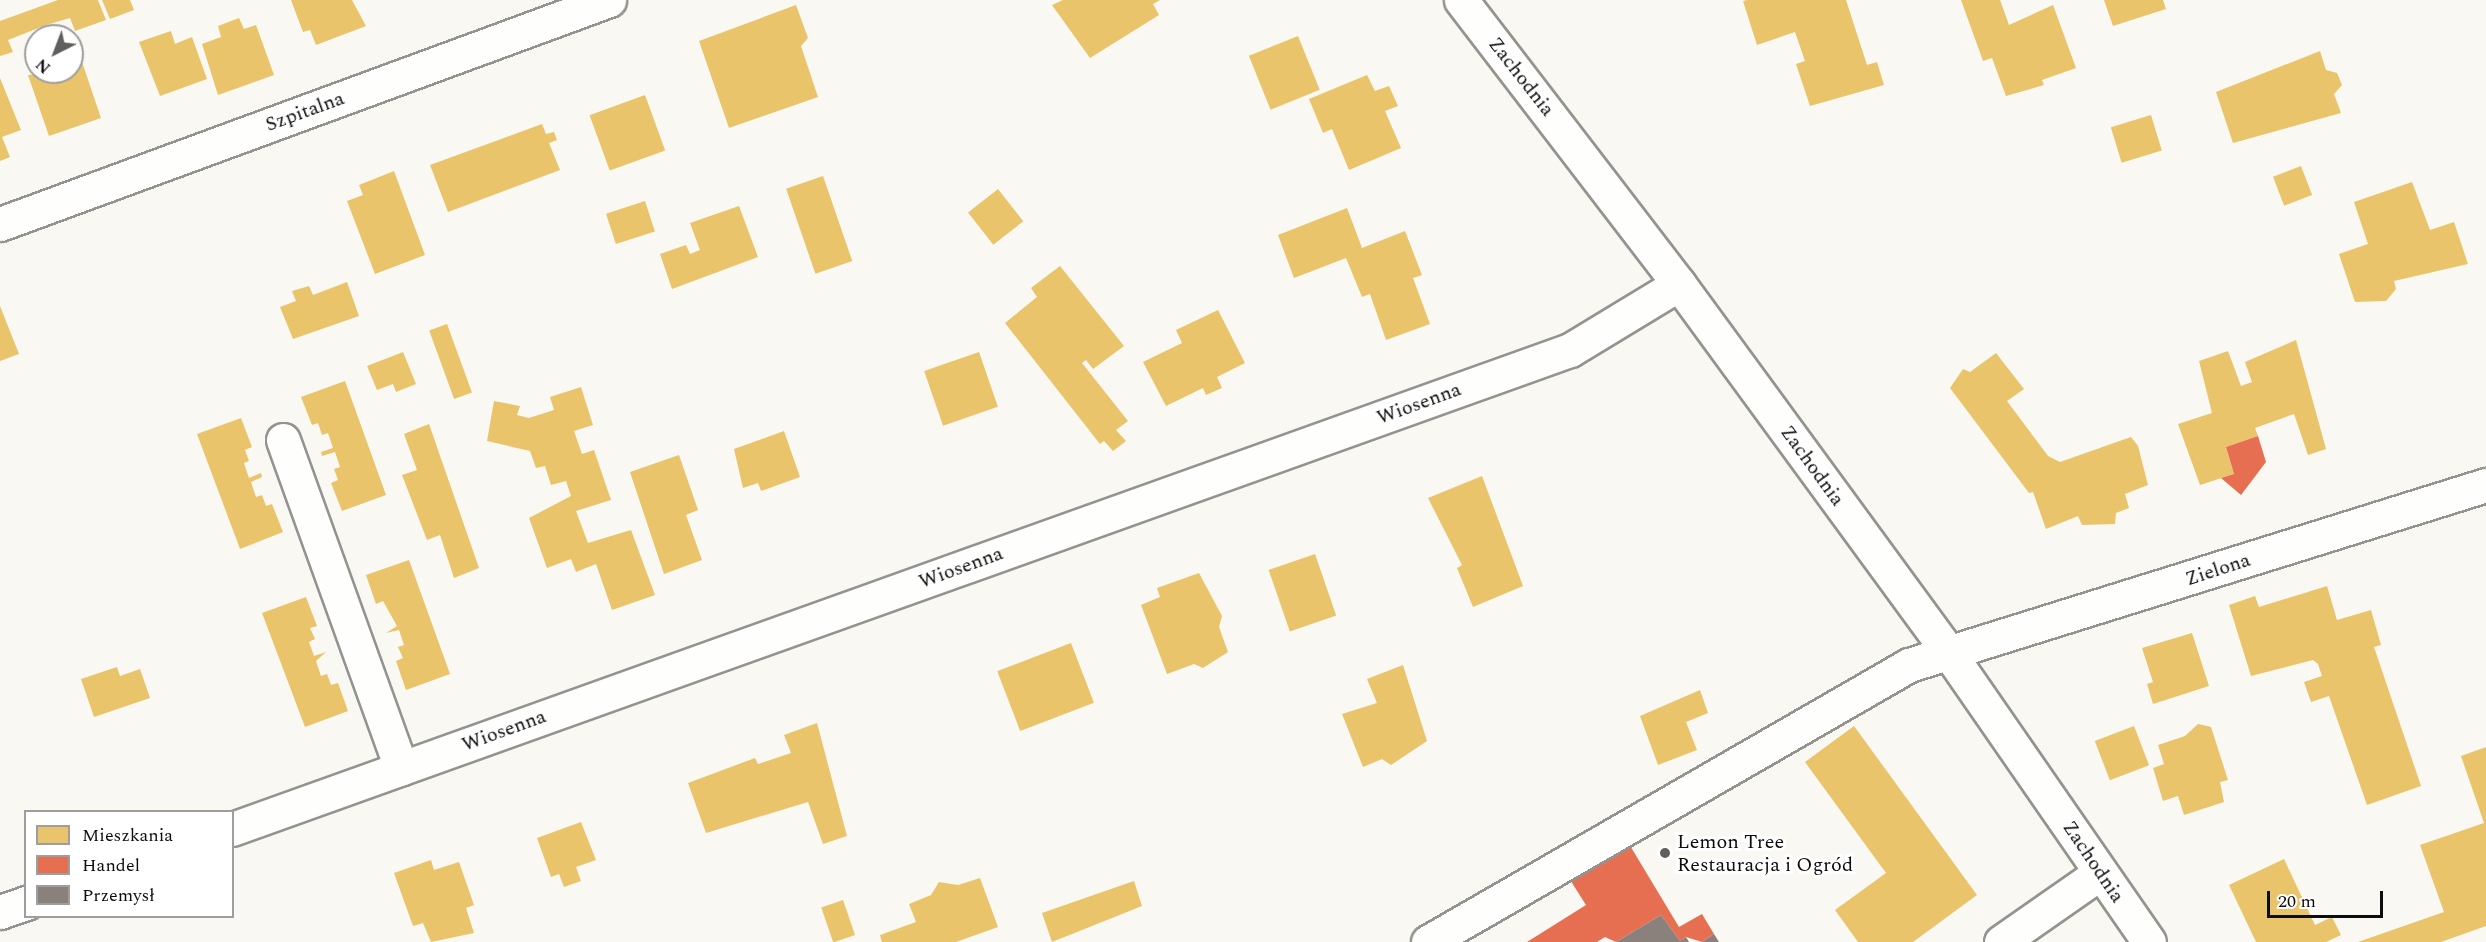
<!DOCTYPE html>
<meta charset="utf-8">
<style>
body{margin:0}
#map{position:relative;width:2486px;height:942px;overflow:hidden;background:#faf8f2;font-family:Spectral,serif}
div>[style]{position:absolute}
.homes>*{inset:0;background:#e9c46a;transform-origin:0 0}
.shops>*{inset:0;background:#e76f51}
.industry>*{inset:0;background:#8a817c}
.roads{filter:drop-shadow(2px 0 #949390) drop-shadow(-2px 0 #949390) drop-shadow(0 2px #949390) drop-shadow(0 -2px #949390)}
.minor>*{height:33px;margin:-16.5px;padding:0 16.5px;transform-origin:16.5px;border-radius:16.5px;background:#fefefd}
.dots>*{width:16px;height:16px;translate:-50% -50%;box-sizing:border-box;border:3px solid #fff;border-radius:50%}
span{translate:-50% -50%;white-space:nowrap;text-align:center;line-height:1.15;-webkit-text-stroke:6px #fff;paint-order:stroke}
.street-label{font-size:20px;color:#0d0d0d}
.poi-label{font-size:20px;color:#0d0d0d}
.left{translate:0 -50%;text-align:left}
.legend{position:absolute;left:24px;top:810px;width:210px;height:108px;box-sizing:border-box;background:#fff;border:2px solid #9e9e9e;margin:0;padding:8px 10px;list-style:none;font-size:18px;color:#0d0d0d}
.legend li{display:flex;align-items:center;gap:12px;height:30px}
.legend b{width:30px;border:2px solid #9e9e9e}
.north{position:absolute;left:24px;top:24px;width:60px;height:60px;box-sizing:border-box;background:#fff;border:2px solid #9e9e9e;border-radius:50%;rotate:222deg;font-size:16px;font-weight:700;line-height:24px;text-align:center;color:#0d0d0d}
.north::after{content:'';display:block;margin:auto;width:21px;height:27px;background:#605f5d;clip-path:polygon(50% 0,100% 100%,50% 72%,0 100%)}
.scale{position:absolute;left:2267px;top:891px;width:116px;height:27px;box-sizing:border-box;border:3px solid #0d0d0d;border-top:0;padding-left:8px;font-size:18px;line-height:21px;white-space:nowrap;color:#0d0d0d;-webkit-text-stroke:4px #fff;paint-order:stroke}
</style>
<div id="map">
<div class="homes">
<i style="clip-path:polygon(58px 0,98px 0,106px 20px,75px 31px,70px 18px,46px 25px,8px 40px,13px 52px,0 56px,0 21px)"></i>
<i style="clip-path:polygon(102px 0,130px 0,134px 10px,110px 19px)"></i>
<i style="clip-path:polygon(291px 0,352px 0,366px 26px,316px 45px,310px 30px,303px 32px)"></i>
<i style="clip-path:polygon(1063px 0,1160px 0,1153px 4px,1159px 15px,1090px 58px,1052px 5px)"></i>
<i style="clip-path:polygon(1747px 0,1846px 0,1867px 65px,1877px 62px,1884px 85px,1810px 106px,1796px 64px,1805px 61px,1795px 32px,1757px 45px,1743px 1px)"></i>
<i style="clip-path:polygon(1961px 0,2000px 0,2009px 25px,2053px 5px,2076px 68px,2042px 80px,2044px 85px,2006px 96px,1992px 58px,1983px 61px)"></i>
<i style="clip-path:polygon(2104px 0,2163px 0,2166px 9px,2113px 26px)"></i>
<i style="clip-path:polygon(796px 5px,808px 38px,801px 46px,818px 97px,729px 128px,699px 41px)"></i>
<i style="clip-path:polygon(239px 18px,244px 29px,256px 25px,274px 75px,218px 95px,202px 44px,221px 37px,218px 26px)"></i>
<i style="clip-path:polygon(171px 31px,175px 44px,192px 37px,207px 79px,160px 96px,139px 42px)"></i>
<i style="left:1298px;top:36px;width:58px;height:53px;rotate:68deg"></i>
<i style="clip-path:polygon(2320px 51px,2326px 70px,2337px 73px,2342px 85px,2334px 94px,2341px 113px,2233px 143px,2216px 92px)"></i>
<i style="clip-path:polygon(80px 56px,101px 118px,49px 136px,28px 75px,72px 72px,72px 59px)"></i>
<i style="clip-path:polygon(1367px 75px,1375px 91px,1389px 86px,1398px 106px,1385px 111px,1401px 148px,1349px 170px,1332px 129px,1323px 133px,1309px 99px)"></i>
<i style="clip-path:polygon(0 78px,21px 130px,2px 137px,10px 157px,0 161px)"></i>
<i style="left:645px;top:95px;width:59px;height:59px;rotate:70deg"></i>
<i style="left:2151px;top:115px;width:37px;height:42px;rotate:73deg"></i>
<i style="clip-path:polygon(542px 124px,546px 134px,554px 132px,557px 140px,549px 143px,560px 170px,448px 212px,430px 165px)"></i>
<i style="left:2301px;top:166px;width:31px;height:30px;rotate:69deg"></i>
<i style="clip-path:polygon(394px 171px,425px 255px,375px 274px,347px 201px,363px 195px,359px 185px)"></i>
<i style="left:823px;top:176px;width:90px;height:39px;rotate:71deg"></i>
<i style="clip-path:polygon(2412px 182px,2430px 230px,2454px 222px,2468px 264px,2394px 281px,2396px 289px,2386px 301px,2355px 302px,2339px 254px,2368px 244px,2354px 202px)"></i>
<i style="left:998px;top:189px;width:41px;height:38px;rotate:52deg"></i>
<i style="left:645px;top:201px;width:32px;height:41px;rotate:72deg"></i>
<i style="clip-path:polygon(739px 206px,758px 257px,672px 289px,660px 254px,686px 245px,690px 254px,700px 250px,690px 223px)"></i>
<i style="clip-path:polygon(1347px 208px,1362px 248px,1405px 231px,1422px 275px,1413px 278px,1430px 324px,1386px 340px,1370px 294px,1362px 297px,1346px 258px,1294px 278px,1278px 235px)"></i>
<i style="clip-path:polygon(1060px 266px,1124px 346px,1093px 369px,1086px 360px,1082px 363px,1128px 421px,1116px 430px,1126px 441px,1113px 451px,1104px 441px,1100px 444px,1005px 323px,1037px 297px,1031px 288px)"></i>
<i style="clip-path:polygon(347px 282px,359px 316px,293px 339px,280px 307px,296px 301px,292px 291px,309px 286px,313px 295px)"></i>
<i style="clip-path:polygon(0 306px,19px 354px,0 361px)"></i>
<i style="clip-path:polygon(1218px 310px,1245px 363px,1217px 377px,1222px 388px,1206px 395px,1203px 388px,1166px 406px,1143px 362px,1182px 343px,1176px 330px)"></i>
<i style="left:447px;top:324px;width:73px;height:19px;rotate:70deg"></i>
<i style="clip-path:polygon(2296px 340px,2326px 449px,2308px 455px,2294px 414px,2255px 428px,2258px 436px,2226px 447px,2234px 474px,2200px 485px,2178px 424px,2212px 413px,2199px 361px,2228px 351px,2241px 386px,2252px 382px,2245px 362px)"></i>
<i style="clip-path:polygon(403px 352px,416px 384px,396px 392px,393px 384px,377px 390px,367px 366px)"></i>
<i style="left:979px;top:352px;width:58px;height:58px;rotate:71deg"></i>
<i style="clip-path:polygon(1996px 353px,2024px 389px,2007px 401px,2048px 456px,2060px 462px,2131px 437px,2138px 446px,2148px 485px,2125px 494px,2129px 508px,2116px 513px,2115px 524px,2082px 525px,2078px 516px,2046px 529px,2033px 492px,2029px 493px,1950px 388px,1963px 369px,1970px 372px)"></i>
<i style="clip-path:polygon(345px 381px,386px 495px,342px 511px,331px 483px,338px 480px,334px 469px,340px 467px,335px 452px,322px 456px,321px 452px,333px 448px,328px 433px,322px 435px,318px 423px,312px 425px,301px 397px)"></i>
<i style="clip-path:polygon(581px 387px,593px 425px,574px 431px,582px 454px,594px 450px,611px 500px,576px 511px,588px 543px,631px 530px,655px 595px,612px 610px,596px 564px,576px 572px,571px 559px,547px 568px,529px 518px,571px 496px,566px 481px,551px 485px,545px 466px,536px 468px,530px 451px,487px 441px,494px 401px,520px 406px,517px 415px,529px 418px,554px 410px,550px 397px)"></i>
<i style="clip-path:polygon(241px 418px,252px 447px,245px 450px,249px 461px,244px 463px,249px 478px,261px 473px,262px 477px,251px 482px,256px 497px,262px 495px,266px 506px,272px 504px,283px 532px,240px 549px,197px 434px)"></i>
<i style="clip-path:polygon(429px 424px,479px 568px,454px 578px,440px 535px,427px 540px,402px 475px,417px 470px,404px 434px)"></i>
<i style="clip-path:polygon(784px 431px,800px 477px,761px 491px,758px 483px,743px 488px,734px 449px)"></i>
<i style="clip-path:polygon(679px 455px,698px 510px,686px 515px,702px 560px,664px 574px,630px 472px)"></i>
<i style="clip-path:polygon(1482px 476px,1523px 586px,1473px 607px,1457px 568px,1462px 565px,1428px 498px)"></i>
<i style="left:1315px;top:554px;width:65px;height:49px;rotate:71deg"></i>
<i style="clip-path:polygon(409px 560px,450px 674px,406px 690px,396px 661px,403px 658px,398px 647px,404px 645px,399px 630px,386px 633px,397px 626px,383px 601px,376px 604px,366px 575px)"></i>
<i style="clip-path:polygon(1199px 573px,1222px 616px,1219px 627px,1228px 652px,1203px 668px,1194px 664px,1167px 674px,1141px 605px,1160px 597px,1157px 588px)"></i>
<i style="clip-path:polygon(2327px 586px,2337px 620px,2371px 610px,2381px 645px,2374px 647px,2421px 786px,2367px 805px,2329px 696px,2311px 702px,2304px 682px,2322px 676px,2318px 664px,2313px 660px,2251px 676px,2229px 605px,2255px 596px,2259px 607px)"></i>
<i style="clip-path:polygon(306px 597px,317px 626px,310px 628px,315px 639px,309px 642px,314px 656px,326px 652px,316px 661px,321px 676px,327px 674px,331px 685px,338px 683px,348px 711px,305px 727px,262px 613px)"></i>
<i style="clip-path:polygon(2192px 633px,2209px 686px,2153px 704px,2147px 684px,2153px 682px,2142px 648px)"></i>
<i style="left:1071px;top:643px;width:64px;height:79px;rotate:69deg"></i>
<i style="clip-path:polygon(1403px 665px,1427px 741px,1391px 765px,1382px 759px,1363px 767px,1342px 714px,1377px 703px,1367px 679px)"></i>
<i style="clip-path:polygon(117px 667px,120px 676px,140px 669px,150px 698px,94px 717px,81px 679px)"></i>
<i style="clip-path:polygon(1700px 690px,1708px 713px,1686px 722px,1697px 750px,1658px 765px,1640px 716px)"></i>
<i style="clip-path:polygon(817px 723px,847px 836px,823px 844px,808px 802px,706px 833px,688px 783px,755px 758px,758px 764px,791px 753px,784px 735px)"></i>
<i style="clip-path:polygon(2198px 724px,2211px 727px,2228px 780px,2220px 782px,2224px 802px,2184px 815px,2178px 796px,2163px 801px,2153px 768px,2164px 764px,2158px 745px,2185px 736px)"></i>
<i style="clip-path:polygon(1854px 726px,1977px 895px,1913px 942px,1858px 942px,1835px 910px,1886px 873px,1805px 762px)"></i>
<i style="left:2134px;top:726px;width:42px;height:42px;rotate:69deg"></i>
<i style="clip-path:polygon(2486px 747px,2486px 926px,2441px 942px,2358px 942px,2444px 912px,2420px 845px,2484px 823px,2461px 756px)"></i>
<i style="clip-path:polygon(581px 822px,596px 860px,576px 867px,581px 881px,564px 887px,559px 874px,551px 877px,537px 838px)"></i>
<i style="clip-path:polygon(2284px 859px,2315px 925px,2332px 917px,2341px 935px,2326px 942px,2256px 942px,2229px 885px)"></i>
<i style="clip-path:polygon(431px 860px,434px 870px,459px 862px,474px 905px,466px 908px,474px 933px,431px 942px,423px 923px,413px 926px,394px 873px)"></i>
<i style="clip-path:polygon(980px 878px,998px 927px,956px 942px,882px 942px,880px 935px,916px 922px,909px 904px,931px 895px,939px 882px,958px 885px)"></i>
<i style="clip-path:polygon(1134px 881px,1142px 906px,1052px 942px,1042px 913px)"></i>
<i style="left:843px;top:900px;width:37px;height:23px;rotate:71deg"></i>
</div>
<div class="shops">
<i style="clip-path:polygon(2258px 436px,2266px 462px,2241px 495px,2221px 478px,2234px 474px,2226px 447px)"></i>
<i style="clip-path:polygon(1626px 839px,1679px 927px,1702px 914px,1714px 934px,1702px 942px,1686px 937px,1680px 941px,1661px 915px,1616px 942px,1605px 937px,1597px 942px,1527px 942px,1586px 905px,1567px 875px)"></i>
</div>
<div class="industry">
<i style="clip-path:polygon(1661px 915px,1680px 941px,1686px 937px,1689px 942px,1616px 942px)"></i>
<i style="clip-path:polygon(1714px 934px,1719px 942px,1702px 942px)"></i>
</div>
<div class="roads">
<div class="minor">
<i style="left:1461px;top:0;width:358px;rotate:52.5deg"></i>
<i style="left:1679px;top:284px;width:457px;rotate:53.8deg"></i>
<i style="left:1949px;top:653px;width:351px;rotate:55.3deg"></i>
<i style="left:0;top:224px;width:649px;rotate:-20.19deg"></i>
<i style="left:283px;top:440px;width:349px;rotate:70.2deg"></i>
<i style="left:232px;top:829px;width:1421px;rotate:-19.7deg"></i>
<i style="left:1570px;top:350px;width:127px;rotate:-31.2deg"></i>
<i style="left:0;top:912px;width:28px;rotate:-19deg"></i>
<i style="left:1428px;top:942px;width:555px;rotate:-29.94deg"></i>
<i style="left:1909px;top:665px;width:604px;rotate:-17.33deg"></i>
<i style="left:2001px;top:942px;width:121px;rotate:-34.9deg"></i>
</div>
</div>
<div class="dots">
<i style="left:1665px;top:853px;background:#605f5d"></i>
</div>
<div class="street-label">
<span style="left:1521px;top:77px;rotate:52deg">Zachodnia</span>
<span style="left:305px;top:112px;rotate:-20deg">Szpitalna</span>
<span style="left:1419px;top:404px;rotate:-20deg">Wiosenna</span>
<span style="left:1812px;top:466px;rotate:54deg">Zachodnia</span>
<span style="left:961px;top:568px;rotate:-20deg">Wiosenna</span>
<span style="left:2218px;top:570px;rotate:-18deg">Zielona</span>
<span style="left:504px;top:731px;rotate:-20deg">Wiosenna</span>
<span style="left:2093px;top:862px;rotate:56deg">Zachodnia</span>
</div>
<div class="poi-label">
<span class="left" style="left:1677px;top:854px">Lemon Tree<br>Restauracja i Ogród</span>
</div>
<ul class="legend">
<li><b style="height:16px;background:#e9c46a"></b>Mieszkania</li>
<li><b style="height:16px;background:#e76f51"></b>Handel</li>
<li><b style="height:16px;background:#8a817c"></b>Przemysł</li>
</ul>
<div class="north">N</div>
<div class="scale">20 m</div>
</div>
